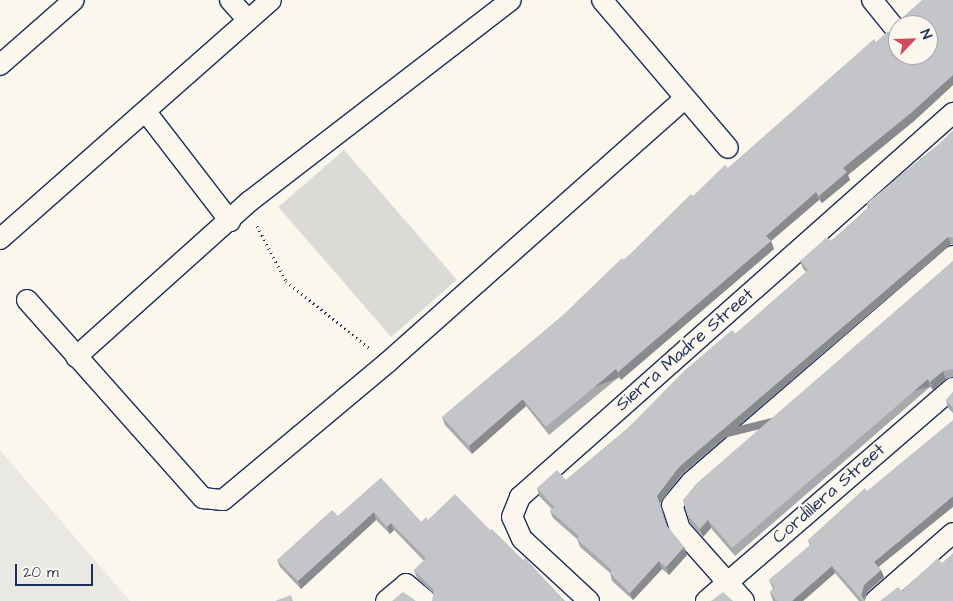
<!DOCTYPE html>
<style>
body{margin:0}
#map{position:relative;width:953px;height:601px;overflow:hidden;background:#fbf7ec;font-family:"Architects Daughter",sans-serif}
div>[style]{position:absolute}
.built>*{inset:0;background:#eae8e2}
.green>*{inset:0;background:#dadad7;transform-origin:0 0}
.path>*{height:3px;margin-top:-1.5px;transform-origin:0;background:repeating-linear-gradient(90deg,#1b2f5e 0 1px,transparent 0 5px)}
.roads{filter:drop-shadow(1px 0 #1b2f5e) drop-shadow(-1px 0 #1b2f5e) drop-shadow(0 1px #1b2f5e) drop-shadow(0 -1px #1b2f5e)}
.minor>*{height:20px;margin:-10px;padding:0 10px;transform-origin:10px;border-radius:10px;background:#fbf7ec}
.wall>*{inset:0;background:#a8a9ad}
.shaded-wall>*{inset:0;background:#888a8d;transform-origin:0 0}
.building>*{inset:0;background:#c3c5c9}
span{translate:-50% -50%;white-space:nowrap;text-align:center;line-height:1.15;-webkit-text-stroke:4px #fbf7ec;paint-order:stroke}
.street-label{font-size:18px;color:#1b2f5e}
.north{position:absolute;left:888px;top:15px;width:50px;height:50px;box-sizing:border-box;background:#fbf7ec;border:1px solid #a1a7b3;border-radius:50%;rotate:66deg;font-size:14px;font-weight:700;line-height:20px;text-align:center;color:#1b2f5e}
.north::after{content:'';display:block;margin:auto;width:18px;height:22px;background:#d1495b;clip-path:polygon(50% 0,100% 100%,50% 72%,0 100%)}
.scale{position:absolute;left:15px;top:564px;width:78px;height:22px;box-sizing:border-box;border:2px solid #1b2f5e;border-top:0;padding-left:6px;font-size:15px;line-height:18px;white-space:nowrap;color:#1b2f5e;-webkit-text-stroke:4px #fbf7ec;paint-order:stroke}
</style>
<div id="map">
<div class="built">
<i style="clip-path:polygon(0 450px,130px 601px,0 601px)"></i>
</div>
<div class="green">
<i style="left:344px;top:150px;width:172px;height:87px;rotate:49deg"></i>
</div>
<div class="path">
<i style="left:257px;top:226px;width:62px;rotate:62.2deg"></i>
<i style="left:286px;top:281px;width:107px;rotate:38.9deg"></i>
</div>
<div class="roads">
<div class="minor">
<i style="left:230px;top:0;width:27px;rotate:48deg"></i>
<i style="left:602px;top:0;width:194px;rotate:49.6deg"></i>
<i style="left:872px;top:0;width:38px;rotate:51deg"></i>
<i style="left:0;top:65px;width:98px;rotate:-41.3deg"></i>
<i style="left:146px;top:112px;width:138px;rotate:52.4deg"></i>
<i style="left:0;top:239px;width:361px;rotate:-41.4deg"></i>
<i style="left:27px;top:300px;width:265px;rotate:48.4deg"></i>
<i style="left:203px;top:498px;width:20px;rotate:6deg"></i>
<i style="left:223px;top:500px;width:215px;rotate:-39.9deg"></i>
<i style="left:388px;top:362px;width:397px;rotate:-41.6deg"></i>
<i style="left:76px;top:357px;width:234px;rotate:-41.9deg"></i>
<i style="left:250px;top:201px;width:329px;rotate:-37.6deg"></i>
<i style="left:386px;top:601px;width:26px;rotate:-40deg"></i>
<i style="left:406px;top:584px;width:26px;rotate:40deg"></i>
<i style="left:589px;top:601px;width:91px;rotate:-137.2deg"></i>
<i style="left:522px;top:539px;width:24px;rotate:-114deg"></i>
<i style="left:512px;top:517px;width:22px;rotate:-68deg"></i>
<i style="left:520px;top:497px;width:579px;rotate:-41.57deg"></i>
<i style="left:706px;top:601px;width:326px;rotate:-40.8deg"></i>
<i style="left:744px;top:601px;width:96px;rotate:-131.6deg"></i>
<i style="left:680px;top:529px;width:25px;rotate:-108deg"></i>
<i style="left:672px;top:505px;width:30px;rotate:-50deg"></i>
<i style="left:691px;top:482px;width:346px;rotate:-40.8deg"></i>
<i style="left:875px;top:601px;width:103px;rotate:-41.1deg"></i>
</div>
</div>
<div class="wall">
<i style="clip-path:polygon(953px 0,953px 85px,914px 121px,848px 175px,850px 180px,822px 203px,819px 200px,771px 241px,774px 249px,621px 380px,619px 377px,549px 435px,526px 406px,472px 454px,445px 425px,442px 417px,561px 317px,624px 260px,693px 196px,728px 168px,876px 42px,898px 55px)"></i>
<i style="clip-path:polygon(953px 131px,953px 245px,951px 244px,682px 474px,660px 503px,667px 526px,684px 547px,687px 555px,669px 575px,662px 569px,633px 600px,612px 581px,610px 573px,580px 547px,577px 539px,553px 518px,550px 511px,552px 509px,539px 496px,537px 488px,566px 480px,628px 428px,806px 272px,803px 269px,800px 261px,831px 241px,868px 208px,867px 203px,939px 144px)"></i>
<i style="clip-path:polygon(953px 261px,953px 377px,946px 379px,933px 390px,930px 387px,735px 556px,711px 528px,703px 537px,690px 523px,683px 500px)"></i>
<i style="clip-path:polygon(953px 392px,953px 413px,948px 408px,946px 400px)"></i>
<i style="clip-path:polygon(381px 478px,421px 522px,428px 520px,490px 530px,565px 601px,434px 594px,417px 578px,414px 570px,424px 561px,394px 530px,390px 534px,376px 520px,301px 589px,280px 567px,277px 560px,338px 516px)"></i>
<i style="clip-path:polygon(867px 491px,879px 567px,881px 570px,884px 577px,867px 592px,865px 600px,865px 601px,859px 601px,835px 573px,803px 601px,773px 601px,770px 592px,773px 589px,769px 580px,810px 546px,808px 540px)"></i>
</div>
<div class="shaded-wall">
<i style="clip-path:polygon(953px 75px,953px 85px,914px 121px,848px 175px,850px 180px,822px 203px,819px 196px,843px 168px)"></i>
<i style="clip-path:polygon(816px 192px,819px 200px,771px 241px,774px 249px,621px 380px,618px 372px,766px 236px)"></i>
<i style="clip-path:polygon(948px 237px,951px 244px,682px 474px,660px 503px,669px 533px,657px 496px,679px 467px)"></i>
<i style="left:616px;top:369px;width:9px;height:91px;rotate:69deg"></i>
<i style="clip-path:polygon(943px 371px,946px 379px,933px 390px,930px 382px)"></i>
<i style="left:928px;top:379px;width:8px;height:259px;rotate:76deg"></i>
<i style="clip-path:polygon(523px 399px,526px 406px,472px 454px,469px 446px)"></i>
<i style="clip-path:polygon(953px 496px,953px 507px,876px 569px,874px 562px)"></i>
<i style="clip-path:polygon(374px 512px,376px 520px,301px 589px,298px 581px)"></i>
<i style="clip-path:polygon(708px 520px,711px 528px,703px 537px,700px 529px)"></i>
<i style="clip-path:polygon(391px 523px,394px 530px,390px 534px,387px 527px)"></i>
<i style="clip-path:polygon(684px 547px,687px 555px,669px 575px,666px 567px)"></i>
<i style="clip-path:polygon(659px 561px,662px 569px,633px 600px,630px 593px)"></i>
<i style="clip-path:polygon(832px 566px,835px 573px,803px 601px,792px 601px)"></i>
<i style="clip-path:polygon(881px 570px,884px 577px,867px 592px,864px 601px,861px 596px,864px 585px)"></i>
</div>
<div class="building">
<i style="clip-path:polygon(922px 0,953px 0,953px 75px,911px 113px,843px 168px,847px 172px,819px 196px,816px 192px,766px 236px,771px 241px,618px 372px,616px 369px,546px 427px,523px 399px,469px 446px,442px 417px,561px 317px,622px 258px,624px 260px,691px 194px,693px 196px,725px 165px,728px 168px,874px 39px,876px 42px,887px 32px,898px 31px,898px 55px,928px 55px,928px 25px,904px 25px,903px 17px)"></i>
<i style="clip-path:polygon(953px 131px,953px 238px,948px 237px,679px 467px,657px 496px,666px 525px,684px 547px,666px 567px,659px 561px,630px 593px,610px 573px,612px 570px,577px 539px,579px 536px,550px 511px,554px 507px,537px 488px,557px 470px,566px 480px,628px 428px,684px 371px,732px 330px,736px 334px,808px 270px,800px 261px,827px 237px,831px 241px,870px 207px,867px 203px,939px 144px)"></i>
<i style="clip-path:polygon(953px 261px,953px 369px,943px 371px,930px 382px,928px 379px,732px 548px,708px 520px,700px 529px,688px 515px,683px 500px,697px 483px)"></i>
<i style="clip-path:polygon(953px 392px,953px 408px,946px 400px)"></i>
<i style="clip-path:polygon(953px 420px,953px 496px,874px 562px,881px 570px,864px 585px,861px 596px,865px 601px,863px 601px,832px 566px,792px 601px,777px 601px,770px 592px,775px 587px,769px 580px,811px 544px,808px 540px,865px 488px,867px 491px)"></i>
<i style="clip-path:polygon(381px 478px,421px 522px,426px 517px,428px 520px,455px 494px,490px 530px,492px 529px,523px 560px,525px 558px,565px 601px,432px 601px,434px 590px,414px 570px,426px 558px,391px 523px,387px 527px,374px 512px,298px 581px,277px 560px,332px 510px,338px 516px)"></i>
<i style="clip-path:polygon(953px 553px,953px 601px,880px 601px,898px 587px,902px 591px,938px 558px,942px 563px)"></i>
<i style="clip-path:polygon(403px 592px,416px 601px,392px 601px)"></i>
<i style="clip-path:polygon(723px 592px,733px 601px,711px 601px)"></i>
<i style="clip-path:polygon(291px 595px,293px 601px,275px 601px)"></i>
</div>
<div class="street-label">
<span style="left:685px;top:350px;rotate:-41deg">Sierra Madre Street</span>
<span style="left:829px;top:494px;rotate:-41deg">Cordillera Street</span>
</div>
<div class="north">N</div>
<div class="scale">20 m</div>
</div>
